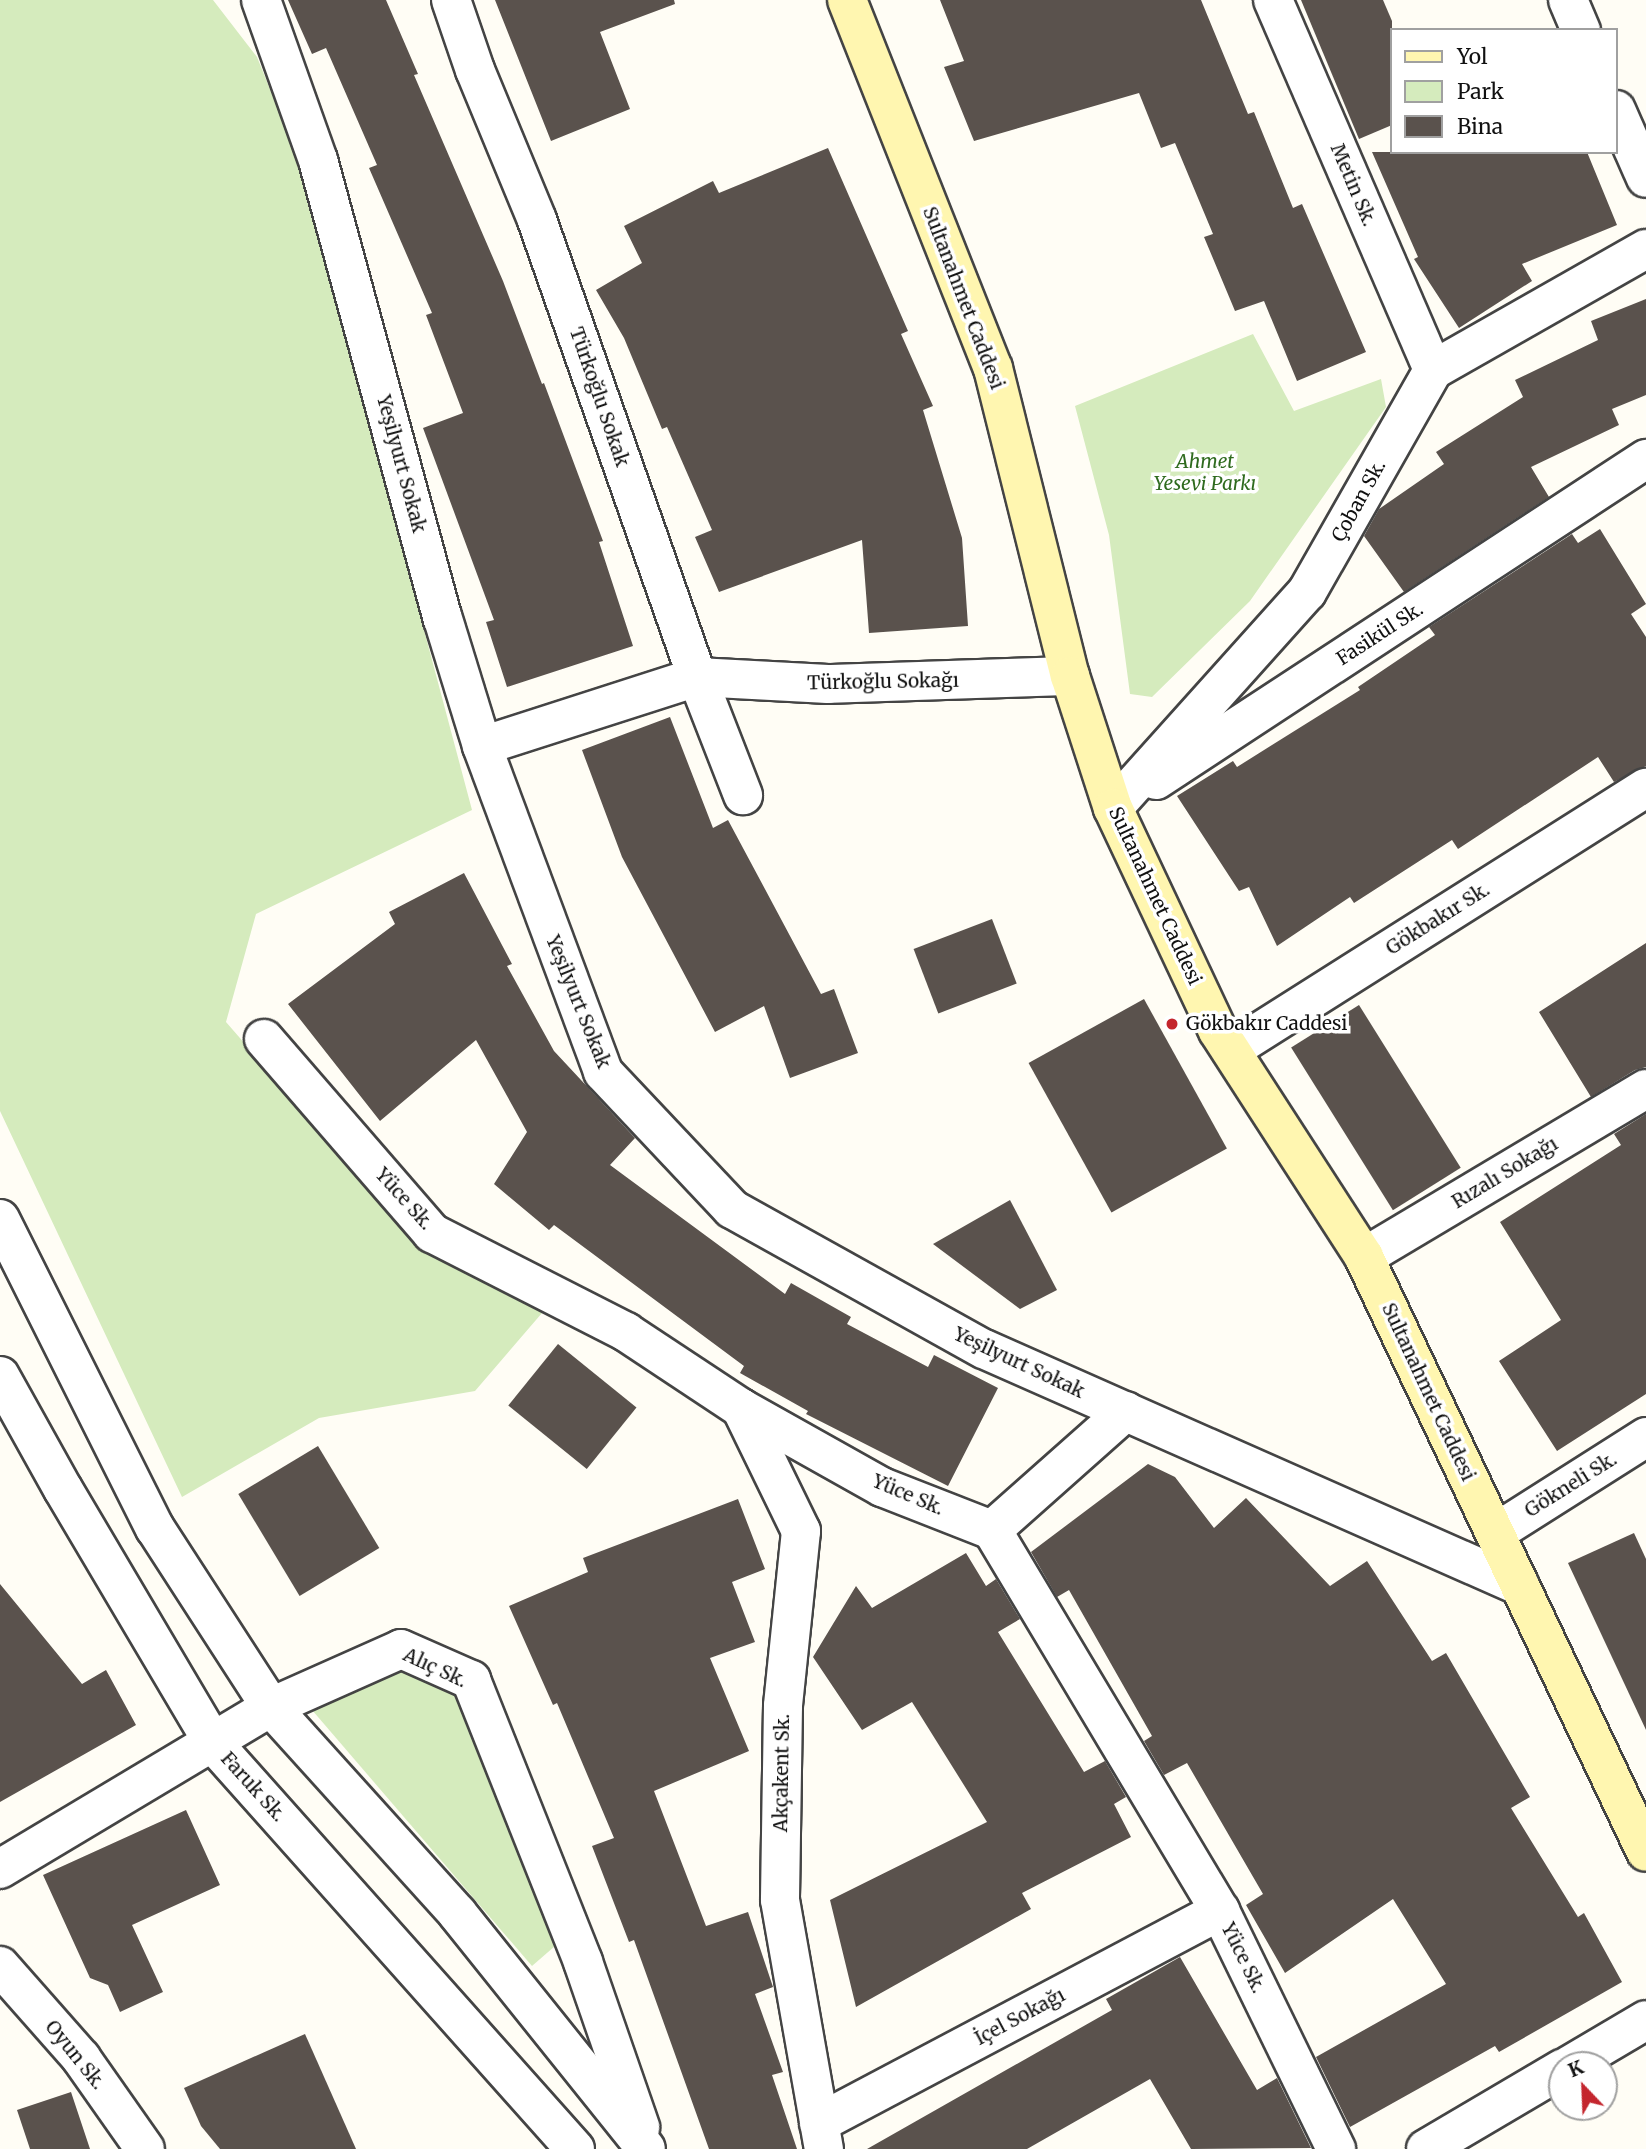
<!DOCTYPE html>
<meta charset="utf-8">
<style>
body{margin:0}
#map{position:relative;width:1646px;height:2149px;overflow:hidden;background:#fffdf5;font-family:Merriweather,serif}
div>[style]{position:absolute}
.green>*{inset:0;background:#d5ebbd}
.building>*{inset:0;background:#5a524d;transform-origin:0 0}
.roads{filter:drop-shadow(2px 0 #444) drop-shadow(-2px 0 #444) drop-shadow(0 2px #444) drop-shadow(0 -2px #444)}
.street>*{height:38px;margin:-19px;padding:0 19px;transform-origin:19px;border-radius:19px;background:#fff}
.secondary>*{height:38px;margin:-19px;padding:0 19px;transform-origin:19px;border-radius:19px;background:#fff6b0}
.dots>*{width:19px;height:19px;translate:-50% -50%;box-sizing:border-box;border:4px solid #fff;border-radius:50%}
span{translate:-50% -50%;white-space:nowrap;text-align:center;line-height:1.15;-webkit-text-stroke:7px #fff;paint-order:stroke}
.street-label{font-size:19px;color:#111}
.park-label{font-size:19px;color:#2f6b1f;font-style:italic}
.poi-label{font-size:19px;color:#111}
.left{translate:0 -50%;text-align:left}
.legend{position:absolute;left:1390px;top:28px;width:228px;height:126px;box-sizing:border-box;background:#fff;border:2px solid #a0a0a0;margin:0;padding:9px 12px;list-style:none;font-size:21px;color:#111}
.legend li{display:flex;align-items:center;gap:14px;height:35px}
.legend b{width:35px;border:2px solid #a0a0a0}
.north{position:absolute;left:1548px;top:2051px;width:70px;height:70px;box-sizing:border-box;background:#fff;border:2px solid #a0a0a0;border-radius:50%;rotate:337deg;font-size:19px;font-weight:700;line-height:28px;text-align:center;color:#111}
.north::after{content:'';display:block;margin:auto;width:24px;height:32px;background:#c4262e;clip-path:polygon(50% 0,100% 100%,50% 72%,0 100%)}
</style>
<div id="map">
<div class="green">
<i style="clip-path:polygon(0 0,213px 0,257px 57px,299px 161px,472px 810px,256px 914px,226px 1022px,407px 1230px,542px 1313px,475px 1391px,319px 1418px,182px 1497px,0 1111px)"></i>
<i style="clip-path:polygon(1253px 334px,1294px 411px,1381px 379px,1386px 407px,1250px 601px,1152px 697px,1130px 694px,1109px 535px,1075px 406px)"></i>
<i style="clip-path:polygon(400px 1668px,454px 1689px,555px 1946px,532px 1966px,312px 1710px)"></i>
</div>
<div class="building">
<i style="clip-path:polygon(288px 0,386px 0,418px 74px,414px 75px,503px 281px,542px 384px,544px 383px,603px 541px,599px 542px,633px 646px,507px 687px,486px 622px,494px 620px,423px 428px,463px 413px,426px 315px,432px 313px,369px 168px,377px 165px,326px 48px,312px 54px)"></i>
<i style="clip-path:polygon(495px 0,674px 0,675px 4px,600px 32px,630px 109px,551px 141px)"></i>
<i style="clip-path:polygon(940px 0,1201px 0,1248px 114px,1254px 112px,1293px 208px,1302px 204px,1366px 352px,1297px 381px,1264px 301px,1235px 311px,1204px 237px,1213px 234px,1175px 143px,1161px 148px,1139px 93px,974px 141px,944px 67px,964px 61px)"></i>
<i style="clip-path:polygon(1301px 0,1383px 0,1392px 21px,1392px 125px,1359px 139px)"></i>
<i style="clip-path:polygon(828px 148px,908px 331px,901px 334px,933px 406px,923px 410px,962px 538px,968px 626px,869px 633px,862px 540px,719px 592px,695px 537px,712px 530px,667px 427px,662px 429px,624px 338px,596px 290px,642px 263px,624px 226px,713px 181px,719px 193px)"></i>
<i style="clip-path:polygon(1372px 152px,1587px 152px,1617px 225px,1522px 264px,1532px 281px,1459px 328px,1414px 259px,1418px 257px)"></i>
<i style="clip-path:polygon(1646px 299px,1646px 395px,1612px 409px,1619px 425px,1531px 467px,1549px 497px,1404px 592px,1364px 536px,1379px 509px,1444px 464px,1436px 452px,1523px 397px,1515px 380px,1598px 340px,1591px 321px)"></i>
<i style="clip-path:polygon(1600px 529px,1646px 604px,1631px 614px,1646px 637px,1646px 766px,1614px 782px,1598px 757px,1458px 849px,1452px 840px,1354px 903px,1350px 897px,1277px 946px,1249px 887px,1239px 891px,1177px 796px,1233px 761px,1237px 767px,1360px 690px,1358px 687px,1435px 635px,1429px 627px,1572px 534px,1578px 543px)"></i>
<i style="clip-path:polygon(670px 717px,713px 828px,728px 820px,821px 994px,834px 989px,858px 1053px,790px 1078px,764px 1006px,715px 1032px,622px 857px,582px 750px)"></i>
<i style="clip-path:polygon(464px 873px,512px 964px,507px 966px,554px 1051px,635px 1138px,610px 1165px,785px 1294px,791px 1283px,851px 1317px,847px 1324px,928px 1367px,934px 1355px,998px 1388px,948px 1486px,806px 1414px,808px 1411px,740px 1373px,744px 1366px,554px 1225px,549px 1230px,494px 1184px,527px 1132px,476px 1040px,380px 1121px,288px 1004px,395px 924px,389px 912px)"></i>
<i style="left:992px;top:919px;width:69px;height:84px;rotate:69deg"></i>
<i style="clip-path:polygon(1646px 943px,1646px 1067px,1635px 1070px,1591px 1097px,1539px 1012px)"></i>
<i style="left:1144px;top:999px;width:171px;height:132px;rotate:61deg"></i>
<i style="left:1359px;top:1005px;width:192px;height:80px;rotate:58deg"></i>
<i style="clip-path:polygon(1646px 1114px,1646px 1394px,1557px 1451px,1499px 1361px,1561px 1320px,1500px 1222px,1621px 1145px,1614px 1134px)"></i>
<i style="clip-path:polygon(1010px 1200px,1057px 1290px,1020px 1309px,933px 1244px)"></i>
<i style="left:558px;top:1344px;width:101px;height:79px;rotate:39deg"></i>
<i style="left:318px;top:1446px;width:119px;height:93px;rotate:59deg"></i>
<i style="clip-path:polygon(1148px 1464px,1175px 1477px,1214px 1528px,1246px 1498px,1330px 1586px,1367px 1561px,1432px 1661px,1446px 1653px,1530px 1797px,1511px 1808px,1578px 1917px,1584px 1913px,1622px 1982px,1499px 2052px,1495px 2046px,1350px 2127px,1316px 2057px,1446px 1984px,1393px 1899px,1285px 1973px,1246px 1905px,1263px 1894px,1187px 1763px,1164px 1775px,1144px 1741px,1152px 1736px,1069px 1590px,1057px 1597px,1031px 1552px)"></i>
<i style="clip-path:polygon(738px 1499px,765px 1569px,732px 1582px,755px 1642px,710px 1658px,749px 1751px,654px 1791px,706px 1926px,748px 1912px,773px 1987px,755px 1994px,783px 2072px,772px 2075px,797px 2149px,709px 2149px,634px 1940px,629px 1942px,592px 1846px,614px 1838px,557px 1703px,553px 1705px,509px 1606px,588px 1572px,583px 1558px)"></i>
<i style="clip-path:polygon(1634px 1533px,1646px 1559px,1646px 1730px,1568px 1563px)"></i>
<i style="clip-path:polygon(966px 1553px,986px 1586px,996px 1579px,1020px 1619px,998px 1632px,1084px 1772px,1105px 1761px,1126px 1797px,1114px 1804px,1131px 1837px,1022px 1893px,1031px 1909px,856px 2007px,830px 1900px,987px 1822px,912px 1702px,862px 1730px,813px 1657px,856px 1586px,872px 1608px)"></i>
<i style="clip-path:polygon(0 1584px,82px 1684px,106px 1670px,136px 1725px,0 1802px)"></i>
<i style="clip-path:polygon(186px 1810px,220px 1885px,132px 1925px,163px 1992px,120px 2012px,108px 1985px,90px 1978px,43px 1875px)"></i>
<i style="clip-path:polygon(1180px 1957px,1257px 2090px,1277px 2078px,1311px 2148px,1191px 2149px,1150px 2079px,1027px 2149px,867px 2149px,1112px 2010px,1106px 1999px)"></i>
<i style="clip-path:polygon(305px 2034px,356px 2149px,220px 2149px,201px 2126px,184px 2088px)"></i>
<i style="clip-path:polygon(71px 2092px,90px 2149px,30px 2149px,17px 2110px)"></i>
</div>
<div class="roads">
<div class="street">
<i style="left:261px;top:0;width:170px;rotate:70.4deg"></i>
<i style="left:318px;top:160px;width:476px;rotate:74.8deg"></i>
<i style="left:443px;top:619px;width:133px;rotate:72.9deg"></i>
<i style="left:482px;top:746px;width:348px;rotate:69.6deg"></i>
<i style="left:603px;top:1072px;width:188px;rotate:46.7deg"></i>
<i style="left:732px;top:1209px;width:288px;rotate:29.1deg"></i>
<i style="left:984px;top:1349px;width:586px;rotate:23.85deg"></i>
<i style="left:451px;top:0;width:74px;rotate:71.1deg"></i>
<i style="left:475px;top:70px;width:162px;rotate:67.5deg"></i>
<i style="left:537px;top:220px;width:484px;rotate:70.7deg"></i>
<i style="left:697px;top:677px;width:127px;rotate:68.7deg"></i>
<i style="left:1273px;top:0;width:403px;rotate:66.6deg"></i>
<i style="left:1568px;top:0;width:33px;rotate:67deg"></i>
<i style="left:1616px;top:110px;width:74px;rotate:66.2deg"></i>
<i style="left:482px;top:746px;width:226px;rotate:-17.8deg"></i>
<i style="left:697px;top:677px;width:131px;rotate:3.1deg"></i>
<i style="left:828px;top:684px;width:242px;rotate:-1.9deg"></i>
<i style="left:1156px;top:780px;width:586px;rotate:-33.23deg"></i>
<i style="left:1113px;top:808px;width:290px;rotate:-48.1deg"></i>
<i style="left:1307px;top:592px;width:255px;rotate:-60.4deg"></i>
<i style="left:1433px;top:370px;width:245px;rotate:-29.6deg"></i>
<i style="left:264px;top:1039px;width:257px;rotate:49.1deg"></i>
<i style="left:432px;top:1233px;width:218px;rotate:27deg"></i>
<i style="left:626px;top:1332px;width:138px;rotate:33.5deg"></i>
<i style="left:741px;top:1408px;width:162px;rotate:29.3deg"></i>
<i style="left:882px;top:1487px;width:118px;rotate:21.4deg"></i>
<i style="left:992px;top:1530px;width:444px;rotate:59.1deg"></i>
<i style="left:1220px;top:1911px;width:265px;rotate:64deg"></i>
<i style="left:1231px;top:1050px;width:491px;rotate:-32.3deg"></i>
<i style="left:0;top:1219px;width:346px;rotate:63.4deg"></i>
<i style="left:155px;top:1528px;width:213px;rotate:57.1deg"></i>
<i style="left:271px;top:1707px;width:278px;rotate:47.9deg"></i>
<i style="left:457px;top:1913px;width:302px;rotate:51.3deg"></i>
<i style="left:1364px;top:1257px;width:328px;rotate:-30.8deg"></i>
<i style="left:0;top:1376px;width:129px;rotate:60.9deg"></i>
<i style="left:63px;top:1489px;width:295px;rotate:59.4deg"></i>
<i style="left:213px;top:1743px;width:544px;rotate:48.28deg"></i>
<i style="left:741px;top:1408px;width:137px;rotate:64deg"></i>
<i style="left:801px;top:1531px;width:176px;rotate:95.9deg"></i>
<i style="left:783px;top:1706px;width:194px;rotate:90.9deg"></i>
<i style="left:780px;top:1900px;width:253px;rotate:80deg"></i>
<i style="left:992px;top:1530px;width:179px;rotate:-41.6deg"></i>
<i style="left:1495px;top:1533px;width:179px;rotate:-32.4deg"></i>
<i style="left:0;top:1869px;width:316px;rotate:-30.9deg"></i>
<i style="left:271px;top:1707px;width:142px;rotate:-24deg"></i>
<i style="left:401px;top:1649px;width:77px;rotate:23.9deg"></i>
<i style="left:471px;top:1680px;width:303px;rotate:68.3deg"></i>
<i style="left:583px;top:1962px;width:175px;rotate:70.9deg"></i>
<i style="left:0;top:1966px;width:123px;rotate:48.6deg"></i>
<i style="left:81px;top:2058px;width:111px;rotate:54.9deg"></i>
<i style="left:1570px;top:2065px;width:88px;rotate:-30.6deg"></i>
<i style="left:819px;top:2123px;width:454px;rotate:-27.9deg"></i>
<i style="left:1426px;top:2149px;width:158px;rotate:-30.5deg"></i>
</div>
<div class="secondary">
<i style="left:847px;top:0;width:396px;rotate:68.4deg"></i>
<i style="left:993px;top:368px;width:317px;rotate:76deg"></i>
<i style="left:1070px;top:676px;width:139px;rotate:72deg"></i>
<i style="left:1113px;top:808px;width:246px;rotate:64.8deg"></i>
<i style="left:1218px;top:1031px;width:269px;rotate:57.1deg"></i>
<i style="left:1364px;top:1257px;width:658px;rotate:64.64deg"></i>
</div>
</div>
<div class="dots">
<i style="left:1172px;top:1024px;background:#c4262e"></i>
</div>
<div class="street-label">
<span style="left:1353px;top:185px;rotate:67deg">Metin Sk.</span>
<span style="left:963px;top:298px;rotate:69deg">Sultanahmet Caddesi</span>
<span style="left:599px;top:397px;rotate:71deg">Türkoğlu Sokak</span>
<span style="left:401px;top:464px;rotate:75deg">Yeşilyurt Sokak</span>
<span style="left:1359px;top:501px;rotate:-61deg">Çoban Sk.</span>
<span style="left:1380px;top:634px;rotate:-33deg">Fasikül Sk.</span>
<span style="left:883px;top:682px;rotate:-1deg">Türkoğlu Sokağı</span>
<span style="left:1155px;top:896px;rotate:65deg">Sultanahmet Caddesi</span>
<span style="left:1438px;top:919px;rotate:-32deg">Gökbakır Sk.</span>
<span style="left:578px;top:1002px;rotate:68deg">Yeşilyurt Sokak</span>
<span style="left:1505px;top:1173px;rotate:-31deg">Rızalı Sokağı</span>
<span style="left:404px;top:1199px;rotate:48deg">Yüce Sk.</span>
<span style="left:1019px;top:1363px;rotate:25deg">Yeşilyurt Sokak</span>
<span style="left:1428px;top:1392px;rotate:65deg">Sultanahmet Caddesi</span>
<span style="left:1571px;top:1485px;rotate:-32deg">Gökneli Sk.</span>
<span style="left:908px;top:1495px;rotate:23deg">Yüce Sk.</span>
<span style="left:435px;top:1668px;rotate:25deg">Alıç Sk.</span>
<span style="left:782px;top:1773px;rotate:-89deg">Akçakent Sk.</span>
<span style="left:253px;top:1787px;rotate:48deg">Faruk Sk.</span>
<span style="left:1243px;top:1958px;rotate:64deg">Yüce Sk.</span>
<span style="left:1020px;top:2017px;rotate:-28deg">İçel Sokağı</span>
<span style="left:75px;top:2055px;rotate:51deg">Oyun Sk.</span>
</div>
<div class="park-label">
<span style="left:1205px;top:473px">Ahmet<br>Yesevi Parkı</span>
</div>
<div class="poi-label">
<span class="left" style="left:1186px;top:1024px">Gökbakır Caddesi</span>
</div>
<ul class="legend">
<li><b style="height:9px;background:#fff6b0"></b>Yol</li>
<li><b style="height:19px;background:#d5ebbd"></b>Park</li>
<li><b style="height:19px;background:#5a524d"></b>Bina</li>
</ul>
<div class="north">K</div>
</div>
